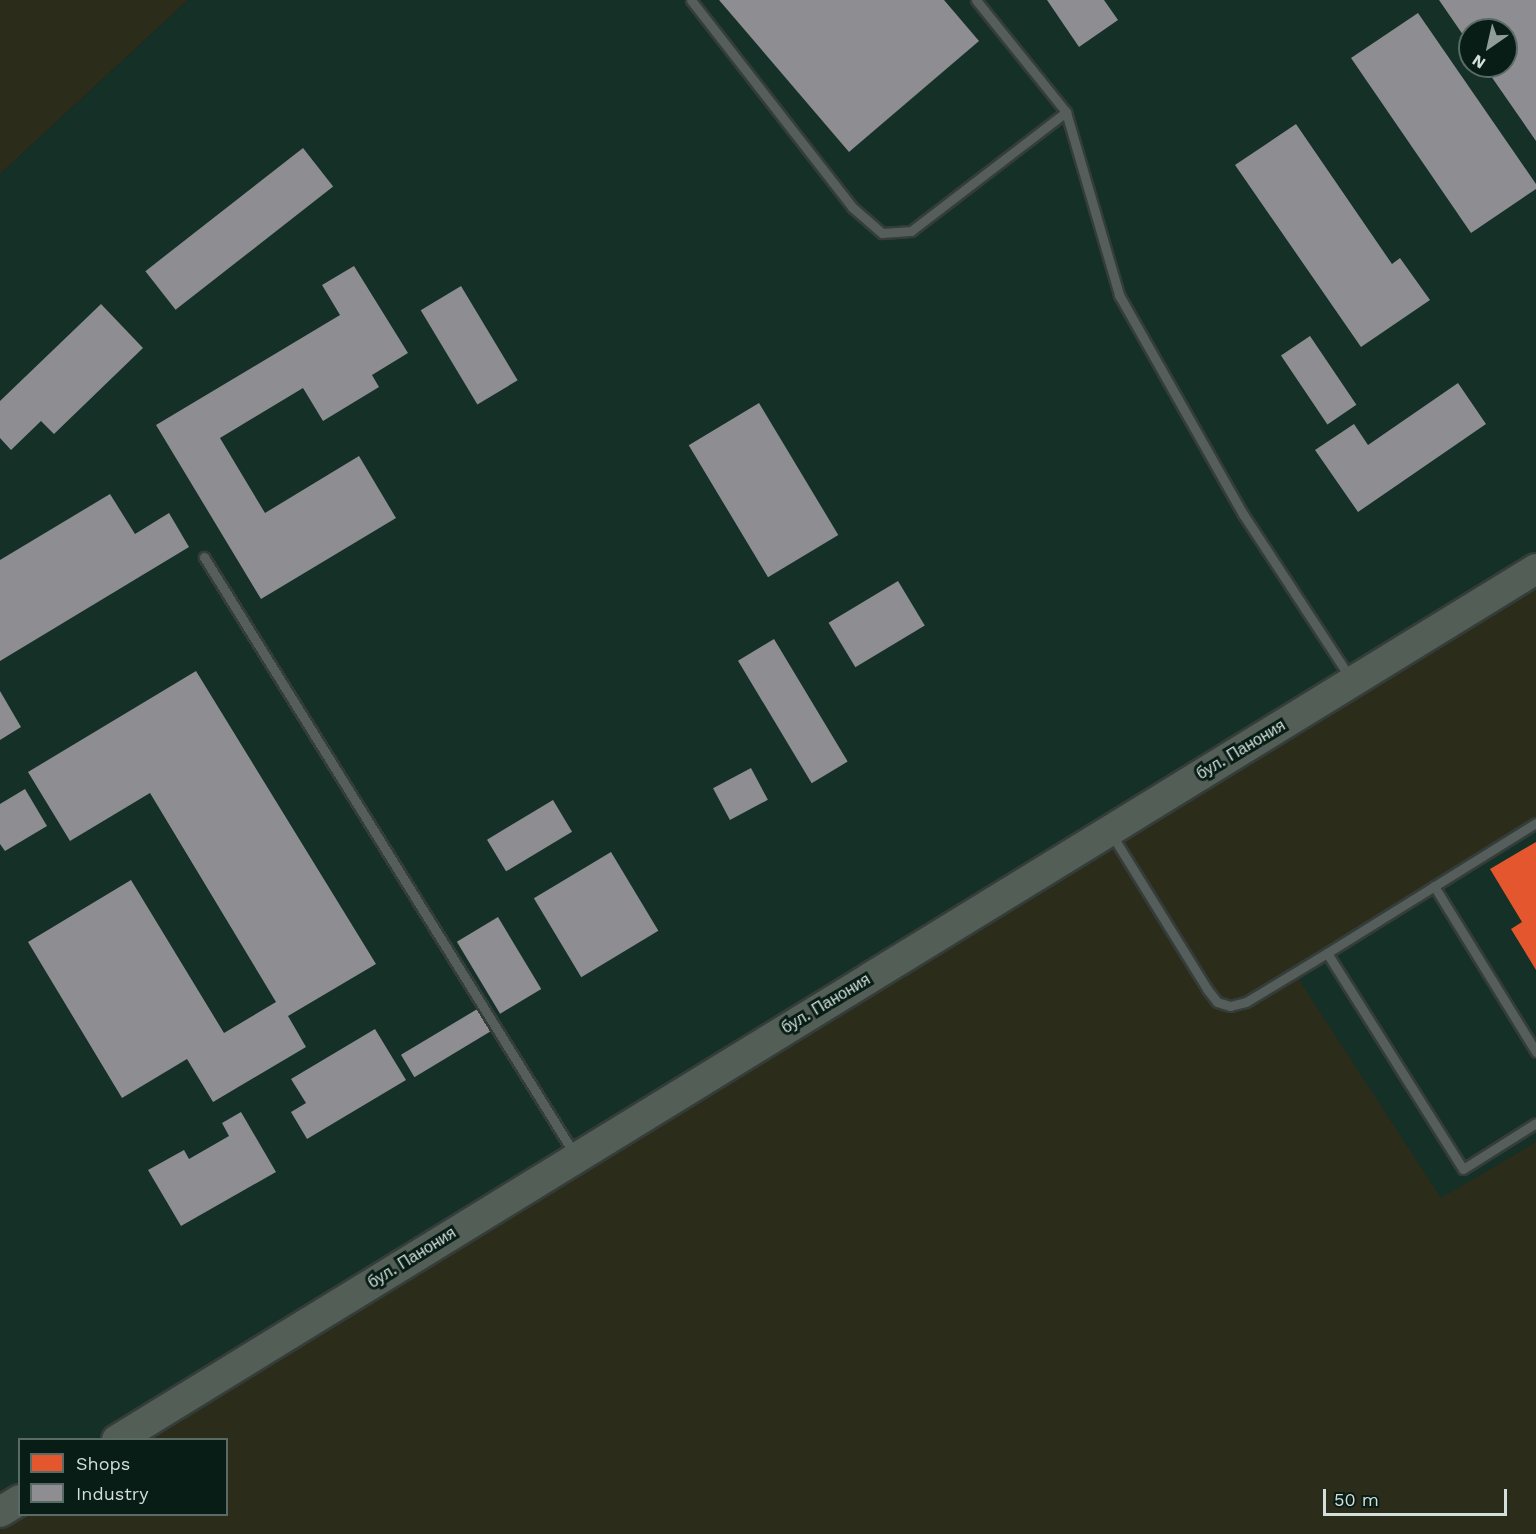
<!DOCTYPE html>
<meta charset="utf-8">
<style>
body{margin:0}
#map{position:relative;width:1536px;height:1534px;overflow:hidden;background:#16221e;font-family:"Work Sans",sans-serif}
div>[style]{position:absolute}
.built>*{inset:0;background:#143027}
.green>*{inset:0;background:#2c2c1b}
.shops>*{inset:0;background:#e4572e}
.industry>*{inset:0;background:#8d8d92;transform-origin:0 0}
.roads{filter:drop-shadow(2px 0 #353d3a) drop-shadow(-2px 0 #353d3a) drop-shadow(0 2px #353d3a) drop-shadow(0 -2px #353d3a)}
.service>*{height:9px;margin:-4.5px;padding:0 4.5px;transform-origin:4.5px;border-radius:4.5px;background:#555e5a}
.primary>*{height:30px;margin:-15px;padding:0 15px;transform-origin:15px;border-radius:15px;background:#535e57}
span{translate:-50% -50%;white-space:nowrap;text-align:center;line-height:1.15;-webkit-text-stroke:6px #081d16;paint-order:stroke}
.street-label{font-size:16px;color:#d3dfda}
.legend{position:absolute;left:18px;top:1438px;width:210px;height:78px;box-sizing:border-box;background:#081d16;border:2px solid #596b64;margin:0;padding:8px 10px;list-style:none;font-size:18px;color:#d3dfda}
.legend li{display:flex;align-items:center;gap:12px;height:30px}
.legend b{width:30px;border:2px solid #596b64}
.north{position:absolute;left:1458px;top:18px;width:60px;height:60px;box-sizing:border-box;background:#081d16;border:2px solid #596b64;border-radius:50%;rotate:214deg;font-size:16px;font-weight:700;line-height:24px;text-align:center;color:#d3dfda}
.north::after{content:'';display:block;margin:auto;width:21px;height:27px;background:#919d98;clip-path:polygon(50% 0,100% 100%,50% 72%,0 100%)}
.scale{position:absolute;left:1323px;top:1489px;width:184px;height:27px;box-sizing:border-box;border:3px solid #d3dfda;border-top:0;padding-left:8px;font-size:18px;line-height:21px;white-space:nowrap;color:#d3dfda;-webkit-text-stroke:4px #081d16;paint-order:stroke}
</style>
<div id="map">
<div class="built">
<i style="clip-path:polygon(evenodd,188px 0,1536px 0,1536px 569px,117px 1439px,20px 1440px,19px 1500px,0 1512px,0 174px,188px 0,1470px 30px,1506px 30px,1506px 66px,1470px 66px,1470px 30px)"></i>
<i style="clip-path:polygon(1536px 822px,1536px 1142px,1441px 1199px,1293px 972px)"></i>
</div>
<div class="green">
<i style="clip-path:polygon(0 0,188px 0,0 174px)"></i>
<i style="clip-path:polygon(1536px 569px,1536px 823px,1294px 972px,1441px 1198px,1536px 1142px,1536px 1534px,0 1534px,0 1512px,226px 1514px,226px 1440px,117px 1439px)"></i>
</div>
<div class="shops">
<i style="clip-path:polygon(1536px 842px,1536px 970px,1511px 929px,1522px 922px,1490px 869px)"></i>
</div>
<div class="industry">
<i style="clip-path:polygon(719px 0,944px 0,979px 41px,849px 152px)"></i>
<i style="clip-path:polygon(1047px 0,1104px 0,1118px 20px,1079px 47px)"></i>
<i style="clip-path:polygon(1439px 0,1536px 0,1536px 141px,1484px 66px,1506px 66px,1506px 30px,1470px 30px,1470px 45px)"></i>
<i style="clip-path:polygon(1418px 13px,1536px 184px,1536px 189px,1471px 233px,1351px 58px)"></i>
<i style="clip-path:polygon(1296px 124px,1392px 264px,1400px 258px,1430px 300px,1361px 347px,1235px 165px)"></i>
<i style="left:303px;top:148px;width:49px;height:200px;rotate:52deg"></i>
<i style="clip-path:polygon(354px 266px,408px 353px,372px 375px,379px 387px,323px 421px,303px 388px,220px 438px,265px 513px,359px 456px,396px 518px,261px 599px,156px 425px,340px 315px,322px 285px)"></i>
<i style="left:461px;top:286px;width:110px;height:47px;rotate:59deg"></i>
<i style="clip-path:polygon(101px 304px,143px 348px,54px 434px,41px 421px,11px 450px,0 438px,0 401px)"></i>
<i style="left:1310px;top:336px;width:83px;height:35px;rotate:56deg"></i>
<i style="clip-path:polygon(1458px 383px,1486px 424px,1358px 512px,1315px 450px,1354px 424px,1368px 445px)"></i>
<i style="left:759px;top:403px;width:154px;height:82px;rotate:59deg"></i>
<i style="clip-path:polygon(110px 494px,135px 534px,169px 513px,189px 547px,0 661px,0 560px)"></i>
<i style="left:898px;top:581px;width:52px;height:81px;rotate:59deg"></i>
<i style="left:774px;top:639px;width:143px;height:42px;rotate:59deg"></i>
<i style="clip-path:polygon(196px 671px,376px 964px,288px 1016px,306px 1047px,213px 1102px,187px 1059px,122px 1098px,28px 942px,131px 880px,224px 1033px,276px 1002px,150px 793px,70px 841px,28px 772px)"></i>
<i style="clip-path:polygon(0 691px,21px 727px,0 740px)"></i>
<i style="left:751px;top:768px;width:36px;height:43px;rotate:62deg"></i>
<i style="clip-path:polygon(25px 789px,47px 826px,5px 851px,0 844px,0 804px)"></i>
<i style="left:553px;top:800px;width:37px;height:77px;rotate:59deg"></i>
<i style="left:611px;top:852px;width:92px;height:90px;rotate:59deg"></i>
<i style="left:498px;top:917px;width:84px;height:48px;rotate:59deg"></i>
<i style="left:479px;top:1008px;width:26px;height:91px;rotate:59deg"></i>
<i style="clip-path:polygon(375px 1029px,406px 1080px,307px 1139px,291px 1112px,306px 1103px,291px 1079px)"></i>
<i style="clip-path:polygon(241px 1112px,276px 1172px,181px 1226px,148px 1170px,184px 1150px,189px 1159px,229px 1136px,222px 1123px)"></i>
</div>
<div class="roads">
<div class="service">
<i style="left:691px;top:0;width:262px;rotate:52.1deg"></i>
<i style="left:852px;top:207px;width:40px;rotate:41deg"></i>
<i style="left:882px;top:233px;width:29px;rotate:-4deg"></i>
<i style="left:911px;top:231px;width:195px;rotate:-37.5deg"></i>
<i style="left:976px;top:0;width:144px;rotate:51.2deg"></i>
<i style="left:1066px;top:112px;width:191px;rotate:73.8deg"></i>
<i style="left:1119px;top:295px;width:252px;rotate:60.5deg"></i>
<i style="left:1243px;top:514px;width:197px;rotate:56.8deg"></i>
<i style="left:204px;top:557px;width:704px;rotate:58.18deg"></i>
<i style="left:1112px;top:835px;width:181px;rotate:58.3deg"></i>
<i style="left:1207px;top:989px;width:16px;rotate:52deg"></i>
<i style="left:1217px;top:1002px;width:14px;rotate:17deg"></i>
<i style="left:1230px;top:1006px;width:16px;rotate:-14deg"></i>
<i style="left:1246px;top:1002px;width:95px;rotate:-31.2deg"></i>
<i style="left:1327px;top:953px;width:246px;rotate:-31.9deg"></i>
<i style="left:1434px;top:886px;width:195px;rotate:58.4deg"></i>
<i style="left:1327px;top:953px;width:255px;rotate:57.8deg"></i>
<i style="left:1463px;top:1169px;width:86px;rotate:-32.2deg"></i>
</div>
<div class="primary">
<i style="left:117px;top:1440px;width:1665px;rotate:-31.54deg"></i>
<i style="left:0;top:1512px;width:23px;rotate:-31deg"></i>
</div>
</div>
<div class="street-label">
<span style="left:1241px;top:750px;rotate:-31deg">бул. Панония</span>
<span style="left:826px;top:1004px;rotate:-31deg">бул. Панония</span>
<span style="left:412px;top:1258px;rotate:-32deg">бул. Панония</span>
</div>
<ul class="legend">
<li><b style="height:16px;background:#e4572e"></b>Shops</li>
<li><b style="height:16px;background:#8d8d92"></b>Industry</li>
</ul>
<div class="north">N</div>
<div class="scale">50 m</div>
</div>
